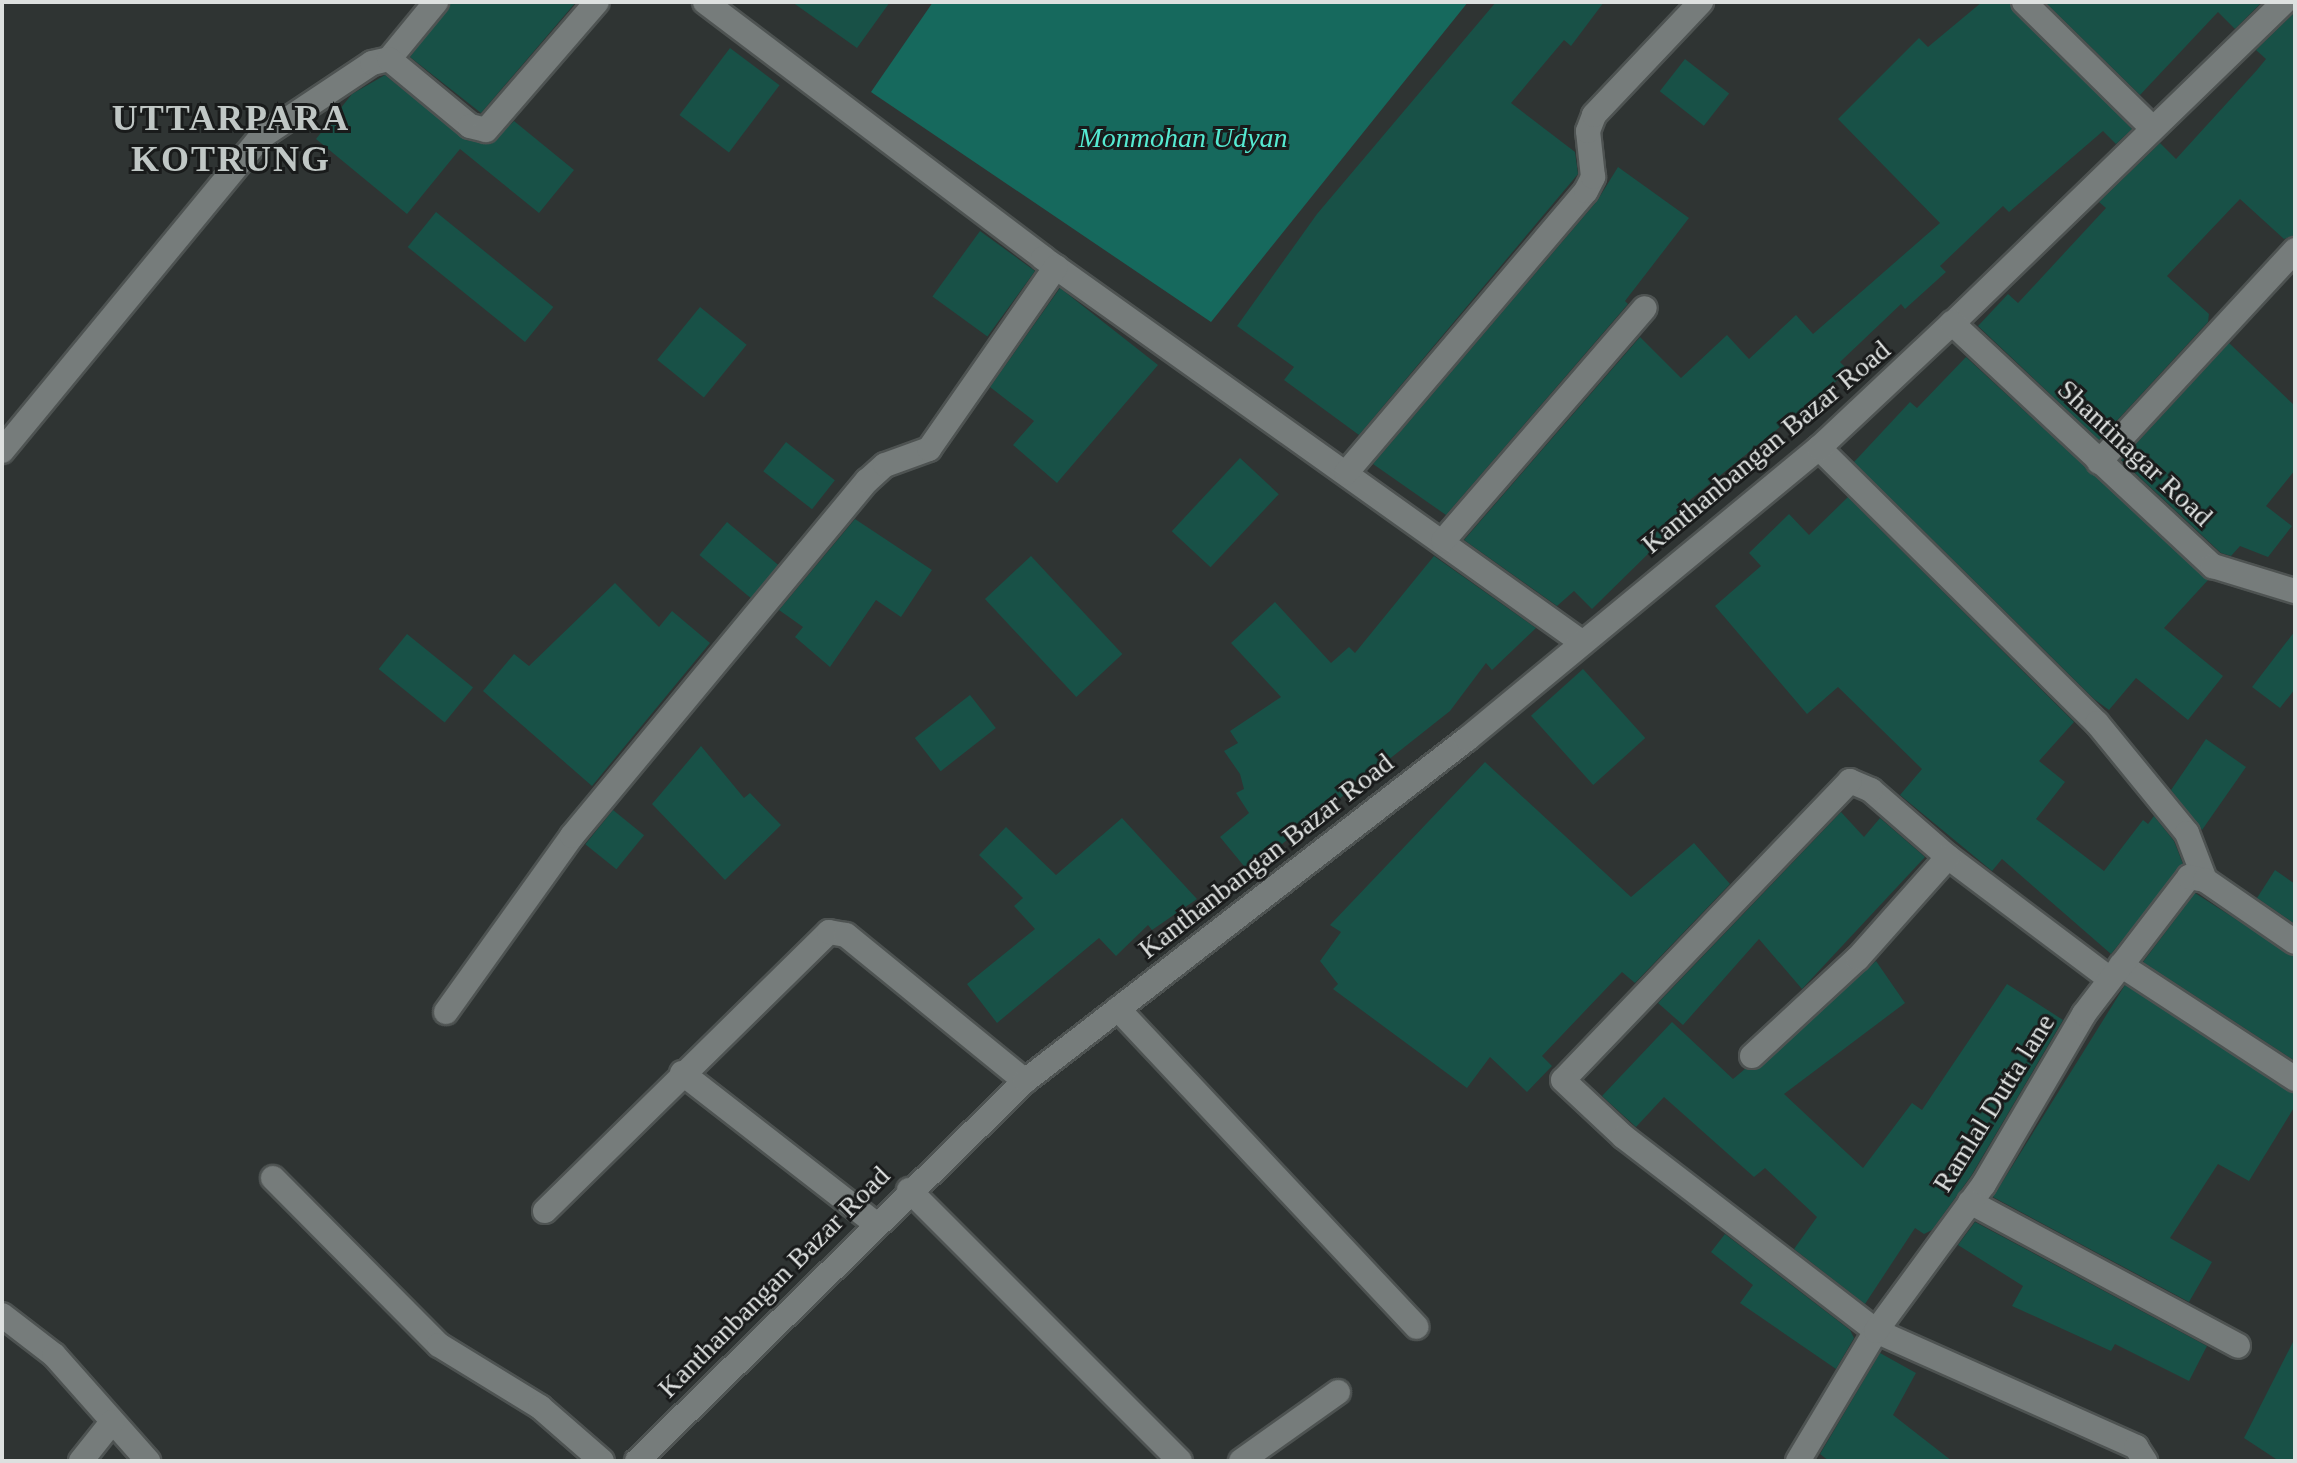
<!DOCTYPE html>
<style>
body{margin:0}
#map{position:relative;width:2297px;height:1463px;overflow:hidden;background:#2f3433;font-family:"Times New Roman",serif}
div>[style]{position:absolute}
.green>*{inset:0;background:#16695d}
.building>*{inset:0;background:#185147;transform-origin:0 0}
.roads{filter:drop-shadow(2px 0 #4e5352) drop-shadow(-2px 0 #4e5352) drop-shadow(0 2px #4e5352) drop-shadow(0 -2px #4e5352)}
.minor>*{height:24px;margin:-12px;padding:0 12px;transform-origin:12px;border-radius:12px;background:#767c7b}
span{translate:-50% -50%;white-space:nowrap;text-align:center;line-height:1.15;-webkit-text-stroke:6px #191b1b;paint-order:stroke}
.park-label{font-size:28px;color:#55ead2;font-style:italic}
.street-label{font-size:28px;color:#dde0df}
.district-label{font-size:36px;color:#c0c7c5;font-weight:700;letter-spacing:2px}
.frame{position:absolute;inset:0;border:4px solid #dde0df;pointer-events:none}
</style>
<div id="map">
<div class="green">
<i style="clip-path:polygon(933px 2px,1468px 2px,1211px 322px,871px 92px)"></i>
</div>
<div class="building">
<i style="clip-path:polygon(451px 2px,576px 2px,481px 113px,410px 57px)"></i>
<i style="clip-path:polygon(792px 2px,890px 2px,857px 48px)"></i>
<i style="clip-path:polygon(1496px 2px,1604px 2px,1571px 46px,1564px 40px,1511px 103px,1575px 152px,1578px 174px,1359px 435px,1284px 380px,1294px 367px,1237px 326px,1317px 214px)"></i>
<i style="clip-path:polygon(1982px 2px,2009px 2px,2132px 129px,2116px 144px,2103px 131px,2009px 212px,2003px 206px,1940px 266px,1946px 272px,1905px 309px,1901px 304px,1840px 362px,1849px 371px,1685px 504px,1689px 508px,1650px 552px,1592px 609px,1574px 591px,1557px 606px,1464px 540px,1640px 337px,1681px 378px,1727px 335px,1749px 359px,1796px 315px,1813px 334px,1940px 223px,1838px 119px,1919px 38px,1928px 47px)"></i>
<i style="clip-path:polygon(2045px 2px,2262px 2px,2235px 29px,2218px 12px,2140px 95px)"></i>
<i style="clip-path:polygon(2295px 12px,2295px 235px,2284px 239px,2240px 199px,2167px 276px,2209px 314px,2208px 322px,2099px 440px,1978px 326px,2008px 294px,2018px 303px,2106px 208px,2099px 202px,2160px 143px,2176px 159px,2257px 70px,2266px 59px,2256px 50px)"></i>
<i style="left:730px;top:48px;width:62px;height:84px;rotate:37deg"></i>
<i style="left:1685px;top:59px;width:56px;height:41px;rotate:38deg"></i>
<i style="clip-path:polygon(385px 75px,466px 140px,491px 144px,514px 121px,574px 170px,539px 213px,460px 149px,407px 214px,316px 139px,352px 94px)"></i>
<i style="clip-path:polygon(1618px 167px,1689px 218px,1625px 301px,1628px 304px,1446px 515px,1373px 464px,1597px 201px)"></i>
<i style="left:436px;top:212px;width:151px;height:45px;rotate:39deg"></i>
<i style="left:980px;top:231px;width:68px;height:81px;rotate:36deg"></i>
<i style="clip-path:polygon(1060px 288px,1158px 365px,1057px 483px,1013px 445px,1034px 421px,990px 387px)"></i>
<i style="left:700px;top:307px;width:60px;height:68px;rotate:39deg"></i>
<i style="clip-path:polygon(2229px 343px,2295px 406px,2295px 470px,2266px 506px,2292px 526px,2268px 557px,2240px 546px,2231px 556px,2221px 553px,2121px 460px)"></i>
<i style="clip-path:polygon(1966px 357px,2208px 580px,2164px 628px,2223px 676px,2188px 720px,2136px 678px,2109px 710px,2094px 699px,1854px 462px,1910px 402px,1917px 408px)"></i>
<i style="left:786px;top:442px;width:62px;height:37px;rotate:38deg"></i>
<i style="left:1240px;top:458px;width:53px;height:100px;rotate:43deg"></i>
<i style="clip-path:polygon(1848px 497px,2074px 722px,2039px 761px,2065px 782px,2036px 819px,2104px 871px,2143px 820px,2148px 824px,2154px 816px,2174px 841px,2183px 864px,2111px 954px,2002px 859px,1992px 871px,1900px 795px,1922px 769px,1838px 687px,1807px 714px,1715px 606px,1761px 566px,1749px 553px,1789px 514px,1809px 535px)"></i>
<i style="clip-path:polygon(855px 519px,932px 570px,901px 617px,876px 600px,830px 667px,795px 637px,803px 627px,779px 610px)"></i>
<i style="left:727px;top:522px;width:67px;height:43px;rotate:40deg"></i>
<i style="left:1031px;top:556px;width:134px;height:63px;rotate:47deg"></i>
<i style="clip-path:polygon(1434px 556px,1536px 628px,1492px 670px,1486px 663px,1450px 711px,1248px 871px,1220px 837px,1249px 813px,1236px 793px,1244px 789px,1240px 774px,1224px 751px,1238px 743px,1230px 731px,1281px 697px,1231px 643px,1275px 602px,1331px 663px,1349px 647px,1355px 653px)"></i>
<i style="clip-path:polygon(615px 583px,659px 627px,672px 611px,710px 643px,592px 786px,483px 691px,514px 654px,529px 666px)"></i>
<i style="clip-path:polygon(2295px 631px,2295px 689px,2280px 708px,2252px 687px)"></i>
<i style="left:407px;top:634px;width:85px;height:45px;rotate:39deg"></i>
<i style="left:1583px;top:669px;width:93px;height:70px;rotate:48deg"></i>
<i style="left:970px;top:695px;width:42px;height:70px;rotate:52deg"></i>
<i style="clip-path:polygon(2206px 739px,2246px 767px,2202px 830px,2171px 790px)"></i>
<i style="clip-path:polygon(701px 746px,744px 798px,750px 793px,781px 825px,725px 880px,652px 804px)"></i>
<i style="clip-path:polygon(1485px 762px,1631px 897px,1694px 843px,1730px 884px,1635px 983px,1622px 972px,1542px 1056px,1552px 1066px,1527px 1092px,1490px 1057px,1467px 1088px,1333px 989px,1338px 984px,1320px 961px,1341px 932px,1330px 925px)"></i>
<i style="left:613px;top:810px;width:40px;height:44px;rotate:39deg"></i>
<i style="clip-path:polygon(1841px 812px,1864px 837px,1880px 818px,1925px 857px,1802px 989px,1759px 939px,1683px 1025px,1658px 1003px)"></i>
<i style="clip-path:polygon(1122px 818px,1197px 899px,1152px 930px,1148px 925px,1116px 956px,1099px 938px,997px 1023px,967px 984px,1035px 929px,1014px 906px,1023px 898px,979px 855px,1006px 827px,1056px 875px)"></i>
<i style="clip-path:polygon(2275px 870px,2295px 884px,2295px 924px,2257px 898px)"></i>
<i style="clip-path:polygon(2195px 893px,2295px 957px,2295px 1061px,2143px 962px)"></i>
<i style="clip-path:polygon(1876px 961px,1905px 1003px,1784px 1094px,1863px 1168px,1912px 1103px,1922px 1110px,2007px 984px,2063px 1020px,1971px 1176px,1932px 1230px,1924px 1234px,1915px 1228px,1865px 1304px,1794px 1249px,1817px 1217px,1765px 1168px,1754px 1177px,1664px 1097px,1636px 1127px,1602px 1096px,1672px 1022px,1733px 1079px,1745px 1069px,1756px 1070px)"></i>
<i style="clip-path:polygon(2125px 985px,2295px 1094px,2295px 1106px,2249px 1181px,2218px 1164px,2170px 1238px,2212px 1262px,2189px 1302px,1993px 1197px)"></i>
<i style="clip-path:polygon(1975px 1222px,2207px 1346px,2189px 1381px,2115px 1344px,2111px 1351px,2012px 1306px,2023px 1286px,1958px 1245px)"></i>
<i style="clip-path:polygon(1725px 1234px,1850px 1330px,1854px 1338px,1836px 1369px,1740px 1303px,1753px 1285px,1711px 1252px)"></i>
<i style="clip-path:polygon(2295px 1338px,2295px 1461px,2279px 1461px,2244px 1438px)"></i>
<i style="clip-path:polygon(1880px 1353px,1916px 1373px,1893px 1415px,1952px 1461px,1829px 1461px,1820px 1454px)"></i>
</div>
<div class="roads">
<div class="minor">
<i style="left:705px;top:2px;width:424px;rotate:37.1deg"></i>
<i style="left:1043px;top:258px;width:660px;rotate:35.5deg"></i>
<i style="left:2024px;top:2px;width:180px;rotate:44.5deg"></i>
<i style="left:389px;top:59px;width:74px;rotate:-50.5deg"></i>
<i style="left:1953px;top:323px;width:461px;rotate:-44.1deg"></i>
<i style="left:1819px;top:448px;width:391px;rotate:44.7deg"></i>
<i style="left:2097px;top:723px;width:142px;rotate:50.7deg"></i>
<i style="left:2187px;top:833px;width:50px;rotate:69deg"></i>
<i style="left:2px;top:451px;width:407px;rotate:-50.5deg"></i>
<i style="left:261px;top:137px;width:133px;rotate:-33.7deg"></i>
<i style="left:372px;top:63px;width:17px;rotate:-13deg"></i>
<i style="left:389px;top:59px;width:105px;rotate:39.6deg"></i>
<i style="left:470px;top:126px;width:16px;rotate:14deg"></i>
<i style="left:486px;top:130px;width:169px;rotate:-49.1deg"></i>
<i style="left:2099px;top:462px;width:289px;rotate:-47.2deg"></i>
<i style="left:1346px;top:473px;width:370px;rotate:-49.6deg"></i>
<i style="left:1586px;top:191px;width:16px;rotate:-63deg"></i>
<i style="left:1593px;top:177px;width:46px;rotate:-96.2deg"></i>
<i style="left:1588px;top:131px;width:17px;rotate:-69deg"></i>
<i style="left:1594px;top:115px;width:156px;rotate:-46.6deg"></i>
<i style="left:1443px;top:541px;width:308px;rotate:-49.1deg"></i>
<i style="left:2121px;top:965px;width:208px;rotate:33.2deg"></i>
<i style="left:2110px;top:979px;width:203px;rotate:-143deg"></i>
<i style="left:1948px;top:857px;width:102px;rotate:-139deg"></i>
<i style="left:1871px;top:790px;width:23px;rotate:-157deg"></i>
<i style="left:1850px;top:781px;width:414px;rotate:133.8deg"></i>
<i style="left:1563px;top:1080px;width:83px;rotate:43.1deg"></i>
<i style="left:1624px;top:1137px;width:318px;rotate:37.6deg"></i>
<i style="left:1876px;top:1331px;width:285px;rotate:24deg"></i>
<i style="left:2136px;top:1447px;width:17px;rotate:57deg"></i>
<i style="left:1118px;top:1009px;width:436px;rotate:46.8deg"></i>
<i style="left:446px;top:1012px;width:216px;rotate:-54.4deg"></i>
<i style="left:572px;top:836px;width:462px;rotate:-50.3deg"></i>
<i style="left:867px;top:481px;width:24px;rotate:-42deg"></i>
<i style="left:885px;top:465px;width:47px;rotate:-20deg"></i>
<i style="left:929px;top:449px;width:222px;rotate:-55.1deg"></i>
<i style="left:1752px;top:1056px;width:144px;rotate:-42.8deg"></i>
<i style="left:1858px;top:958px;width:135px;rotate:-48.3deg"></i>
<i style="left:682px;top:1073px;width:244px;rotate:37.9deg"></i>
<i style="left:273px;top:1178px;width:235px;rotate:45.2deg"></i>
<i style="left:439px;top:1345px;width:119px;rotate:31.5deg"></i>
<i style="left:540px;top:1407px;width:82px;rotate:41.1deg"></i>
<i style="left:909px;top:1190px;width:383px;rotate:45deg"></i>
<i style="left:1970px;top:1202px;width:304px;rotate:28.2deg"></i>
<i style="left:545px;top:1211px;width:398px;rotate:-44.5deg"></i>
<i style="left:829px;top:932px;width:17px;rotate:10deg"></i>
<i style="left:846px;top:935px;width:231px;rotate:39.2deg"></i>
<i style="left:2px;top:1315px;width:66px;rotate:37.6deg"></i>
<i style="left:54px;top:1355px;width:142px;rotate:48.4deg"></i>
<i style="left:81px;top:1461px;width:50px;rotate:-51.5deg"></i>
<i style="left:637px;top:1461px;width:543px;rotate:-44.4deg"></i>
<i style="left:1025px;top:1081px;width:559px;rotate:-37.73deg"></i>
<i style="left:1467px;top:739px;width:457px;rotate:-39.6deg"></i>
<i style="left:1819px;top:448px;width:183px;rotate:-43.2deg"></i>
<i style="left:1952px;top:323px;width:357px;rotate:43deg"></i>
<i style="left:2213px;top:566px;width:86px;rotate:17deg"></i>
<i style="left:1241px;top:1461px;width:119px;rotate:-35.4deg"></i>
<i style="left:1798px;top:1461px;width:152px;rotate:-59deg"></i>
<i style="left:1876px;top:1331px;width:182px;rotate:-53.7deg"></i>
<i style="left:1984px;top:1184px;width:197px;rotate:-59.5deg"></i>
<i style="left:2084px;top:1014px;width:173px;rotate:-52.5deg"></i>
<i style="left:2189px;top:877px;width:16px;rotate:11deg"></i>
<i style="left:2205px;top:880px;width:109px;rotate:34.6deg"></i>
</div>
</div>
<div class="park-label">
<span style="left:1183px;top:138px">Monmohan Udyan</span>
</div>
<div class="street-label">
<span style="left:1766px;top:447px;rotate:-40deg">Kanthanbangan Bazar Road</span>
<span style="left:2135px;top:453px;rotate:43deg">Shantinagar Road</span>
<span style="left:1266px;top:856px;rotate:-38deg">Kanthanbangan Bazar Road</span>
<span style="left:1994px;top:1103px;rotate:-58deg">Ramlal Dutta lane</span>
<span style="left:774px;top:1282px;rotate:-45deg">Kanthanbangan Bazar Road</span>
</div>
<div class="district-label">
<span style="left:231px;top:139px">UTTARPARA<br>KOTRUNG</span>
</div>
<div class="frame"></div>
</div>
